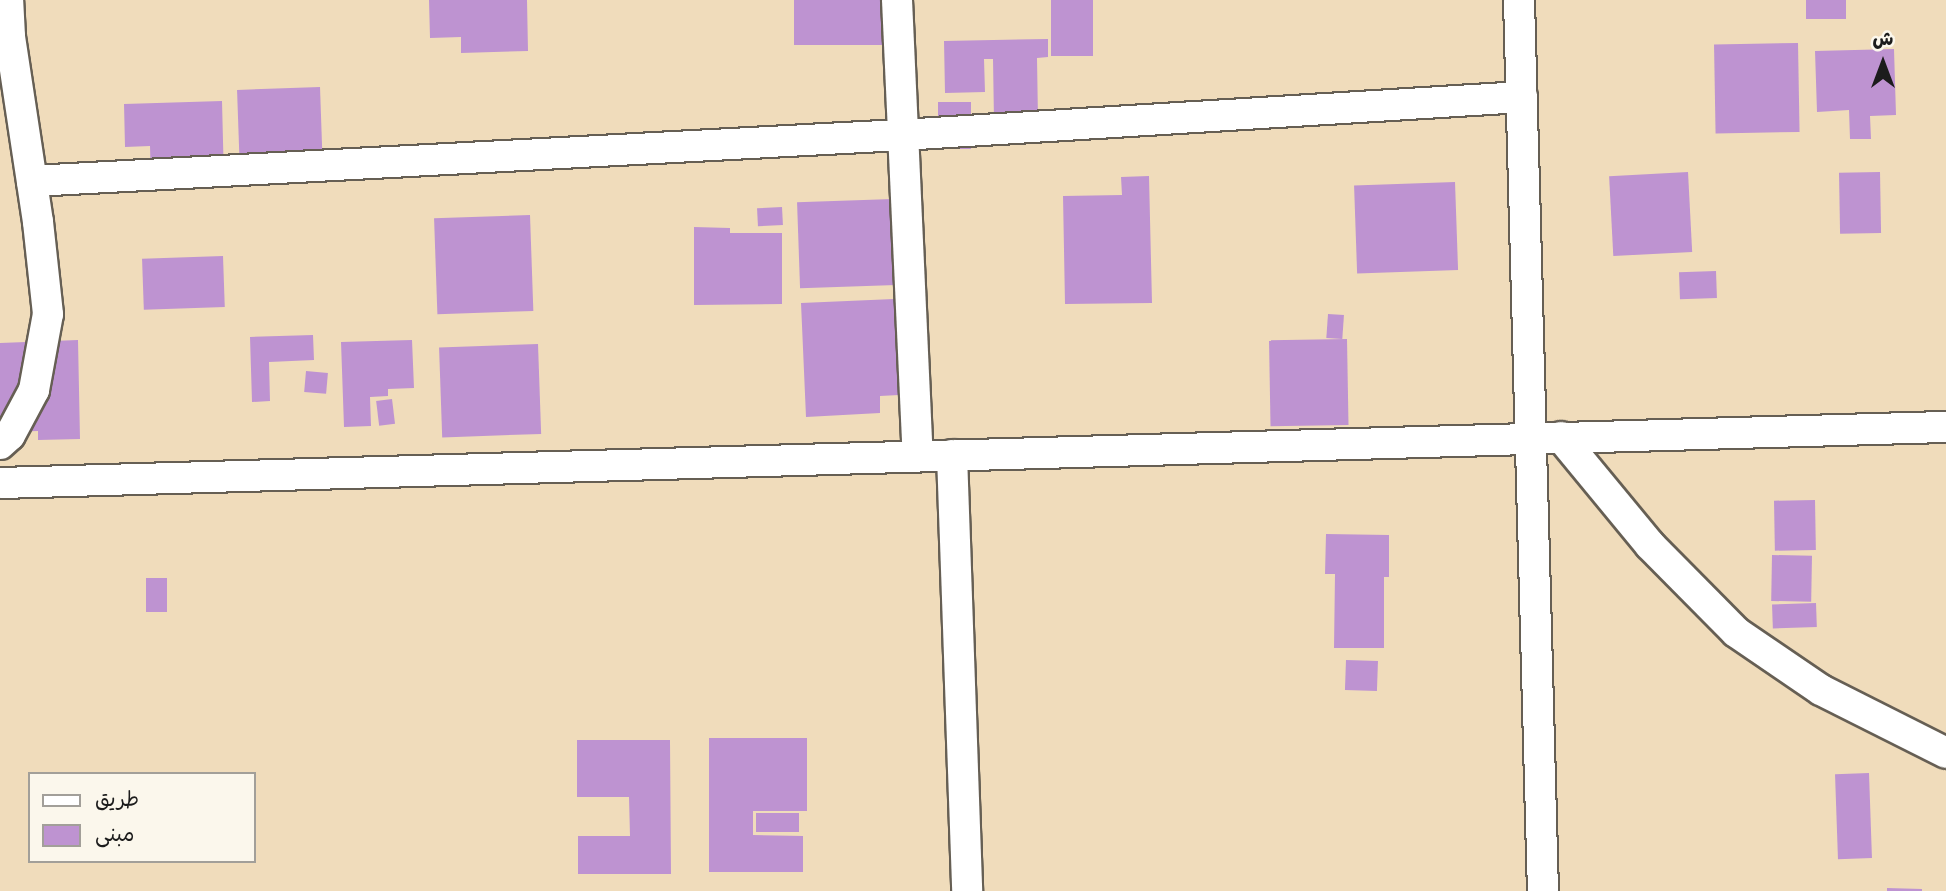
<!DOCTYPE html>
<meta charset="utf-8">
<style>
body{margin:0}
#map{position:relative;width:1946px;height:891px;overflow:hidden;background:#f0dcbb;font-family:"Gochi Hand","Playpen Sans Arabic",sans-serif}
div>[style]{position:absolute}
.building>*{inset:0;background:#be93d1;transform-origin:0 0}
.roads{filter:drop-shadow(2px 0 #665f54) drop-shadow(-2px 0 #665f54) drop-shadow(0 2px #665f54) drop-shadow(0 -2px #665f54)}
.minor>*{height:30px;margin:-15px;padding:0 15px;transform-origin:15px;border-radius:15px;background:#fff}
span{translate:-50% -50%;white-space:nowrap;text-align:center;line-height:1.15;-webkit-text-stroke:6px #fbf7ec;paint-order:stroke}
.legend{position:absolute;left:28px;top:772px;width:228px;height:91px;box-sizing:border-box;background:#fbf7ec;border:2px solid #a29f99;margin:0;padding:9px 12px;list-style:none;font-size:21px;color:#1c1c1c}
.legend li{display:flex;align-items:center;gap:14px;height:35px}
.legend b{width:35px;border:2px solid #a29f99}
.north{position:absolute;left:1848px;top:28px;width:70px;height:70px;-webkit-text-stroke:5px #fbf7ec;paint-order:stroke;rotate:0deg;font-size:19px;font-weight:700;line-height:28px;text-align:center;color:#1c1c1c}
.north::after{content:'';display:block;margin:auto;width:24px;height:32px;background:#1c1c1c;clip-path:polygon(50% 0,100% 100%,50% 72%,0 100%)}
</style>
<div id="map">
<div class="building">
<i style="clip-path:polygon(429px 0,527px 0,528px 51px,461px 53px,461px 37px,430px 38px)"></i>
<i style="left:794px;top:0;width:90px;height:45px"></i>
<i style="left:1051px;top:0;width:42px;height:56px"></i>
<i style="left:1806px;top:0;width:40px;height:19px"></i>
<i style="clip-path:polygon(1048px 39px,1048px 57px,1037px 58px,1038px 120px,994px 121px,993px 59px,984px 59px,985px 92px,945px 93px,944px 41px)"></i>
<i style="left:1798px;top:43px;width:89px;height:84px;rotate:89deg"></i>
<i style="clip-path:polygon(1894px 49px,1896px 115px,1870px 116px,1871px 139px,1850px 139px,1849px 110px,1817px 112px,1815px 51px)"></i>
<i style="left:320px;top:87px;width:72px;height:83px;rotate:88deg"></i>
<i style="clip-path:polygon(222px 101px,224px 181px,151px 183px,150px 146px,125px 147px,124px 104px)"></i>
<i style="left:971px;top:102px;width:47px;height:33px;rotate:90deg"></i>
<i style="left:1688px;top:172px;width:80px;height:79px;rotate:87deg"></i>
<i style="left:1880px;top:172px;width:61px;height:41px;rotate:89deg"></i>
<i style="clip-path:polygon(1149px 176px,1152px 303px,1065px 304px,1063px 196px,1122px 195px,1121px 177px)"></i>
<i style="left:1455px;top:182px;width:88px;height:101px;rotate:88deg"></i>
<i style="left:893px;top:199px;width:86px;height:96px;rotate:88deg"></i>
<i style="left:782px;top:207px;width:18px;height:25px;rotate:87deg"></i>
<i style="left:530px;top:215px;width:96px;height:96px;rotate:88deg"></i>
<i style="clip-path:polygon(694px 227px,730px 228px,730px 233px,782px 233px,782px 304px,694px 305px)"></i>
<i style="left:223px;top:256px;width:51px;height:81px;rotate:88deg"></i>
<i style="left:1716px;top:271px;width:27px;height:37px;rotate:88deg"></i>
<i style="clip-path:polygon(894px 299px,899px 395px,880px 396px,880px 413px,806px 417px,801px 303px)"></i>
<i style="left:1328px;top:314px;width:16px;height:24px;rotate:4deg"></i>
<i style="clip-path:polygon(313px 335px,314px 360px,269px 362px,270px 401px,252px 402px,250px 337px)"></i>
<i style="left:1347px;top:339px;width:86px;height:78px;rotate:89deg"></i>
<i style="clip-path:polygon(78px 340px,80px 439px,38px 440px,38px 431px,6px 432px,0 444px,0 343px)"></i>
<i style="clip-path:polygon(412px 340px,414px 388px,388px 389px,388px 396px,370px 397px,371px 426px,344px 427px,341px 342px)"></i>
<i style="left:538px;top:344px;width:90px;height:99px;rotate:88deg"></i>
<i style="left:306px;top:371px;width:22px;height:21px;rotate:5deg"></i>
<i style="left:392px;top:399px;width:25px;height:16px;rotate:83deg"></i>
<i style="left:1815px;top:500px;width:50px;height:41px;rotate:89deg"></i>
<i style="clip-path:polygon(1326px 534px,1389px 535px,1389px 577px,1384px 577px,1384px 648px,1334px 648px,1335px 574px,1325px 574px)"></i>
<i style="left:1772px;top:555px;width:40px;height:46px;rotate:1deg"></i>
<i style="left:146px;top:578px;width:21px;height:34px"></i>
<i style="left:1816px;top:603px;width:24px;height:44px;rotate:88deg"></i>
<i style="left:1346px;top:660px;width:32px;height:30px;rotate:2deg"></i>
<i style="clip-path:polygon(709px 738px,807px 738px,807px 811px,753px 811px,753px 835px,803px 836px,803px 872px,709px 872px)"></i>
<i style="clip-path:polygon(577px 740px,670px 740px,671px 874px,578px 874px,578px 836px,630px 836px,629px 797px,577px 797px)"></i>
<i style="left:1869px;top:773px;width:85px;height:34px;rotate:88deg"></i>
<i style="left:799px;top:813px;width:19px;height:43px;rotate:90deg"></i>
<i style="clip-path:polygon(1887px 888px,1922px 889px,1922px 891px,1887px 891px)"></i>
</div>
<div class="roads">
<div class="minor">
<i style="left:897px;top:0;width:456px;rotate:87.4deg"></i>
<i style="left:1519px;top:0;width:891px;rotate:88.46deg"></i>
<i style="left:32px;top:181px;width:870px;rotate:-3.03deg"></i>
<i style="left:901px;top:135px;width:622px;rotate:-3.5deg"></i>
<i style="left:1561px;top:437px;width:140px;rotate:50.5deg"></i>
<i style="left:1650px;top:545px;width:122px;rotate:45.3deg"></i>
<i style="left:1736px;top:632px;width:103px;rotate:34.3deg"></i>
<i style="left:1821px;top:690px;width:140px;rotate:26.7deg"></i>
<i style="left:0;top:444px;width:13px;rotate:-42deg"></i>
<i style="left:10px;top:435px;width:51px;rotate:-61.9deg"></i>
<i style="left:34px;top:390px;width:77px;rotate:-79.6deg"></i>
<i style="left:48px;top:314px;width:93px;rotate:-96.2deg"></i>
<i style="left:38px;top:222px;width:188px;rotate:-98.6deg"></i>
<i style="left:10px;top:36px;width:36px;rotate:-93deg"></i>
<i style="left:952px;top:455px;width:436px;rotate:88deg"></i>
<i style="left:0;top:483px;width:1947px;rotate:-1.65deg"></i>
</div>
</div>
<ul class="legend">
<li><b style="height:9px;background:#fff"></b>طريق</li>
<li><b style="height:19px;background:#be93d1"></b>مبنى</li>
</ul>
<div class="north">ش</div>
</div>
